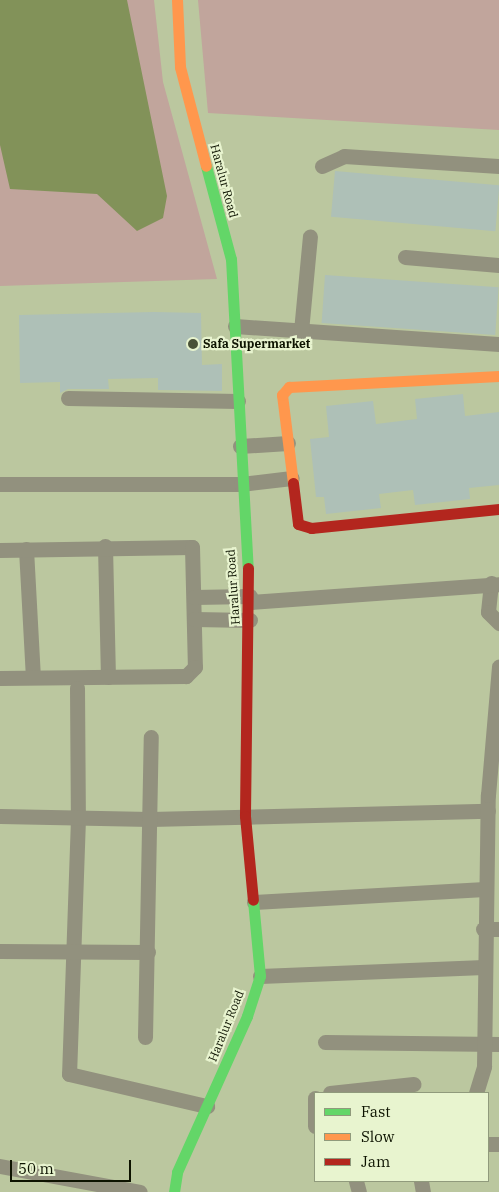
<!DOCTYPE html>
<style>
body{margin:0}
#map{position:relative;width:499px;height:1192px;overflow:hidden;background:#bbc79f;font-family:"IBM Plex Serif",serif}
div>[style]{position:absolute}
.green>*{inset:0;background:#c1a59c}
.water>*{inset:0;background:#829259}
.building>*{inset:0;background:#aec0b7;transform-origin:0 0}
.street>*{height:15px;margin:-7.5px;padding:0 7.5px;transform-origin:7.5px;border-radius:7.5px;background:#92917e}
.fast>*{height:11px;margin:-5.5px;padding:0 5.5px;transform-origin:5.5px;border-radius:5.5px;background:#63d668}
.slow>*{height:11px;margin:-5.5px;padding:0 5.5px;transform-origin:5.5px;border-radius:5.5px;background:#ff974d}
.jam>*{height:11px;margin:-5.5px;padding:0 5.5px;transform-origin:5.5px;border-radius:5.5px;background:#b3261e}
.dots>*{width:14px;height:14px;translate:-50% -50%;box-sizing:border-box;border:2px solid #e8f4cf;border-radius:50%}
span{translate:-50% -50%;white-space:nowrap;text-align:center;line-height:1.15;-webkit-text-stroke:4.5px #e8f4cf;paint-order:stroke}
.street-label{font-size:12px;color:#0d1300}
.poi-label{font-size:12px;color:#0d1300;font-weight:700}
.left{translate:0 -50%;text-align:left}
.legend{position:absolute;left:314px;top:1092px;width:175px;height:90px;box-sizing:border-box;background:#e8f4cf;border:1px solid #909a7c;margin:0;padding:6px 9px;list-style:none;font-size:15px;color:#0d1300}
.legend li{display:flex;align-items:center;gap:10px;height:25px}
.legend b{width:25px;border:1px solid #909a7c}
.scale{position:absolute;left:10px;top:1160px;width:121px;height:22px;box-sizing:border-box;border:2px solid #0d1300;border-top:0;padding-left:6px;font-size:15px;line-height:18px;white-space:nowrap;color:#0d1300;-webkit-text-stroke:4px #e8f4cf;paint-order:stroke}
</style>
<div id="map">
<div class="green">
<i style="clip-path:polygon(0 0,154px 0,163px 82px,217px 279px,0 286px)"></i>
<i style="clip-path:polygon(198px 0,499px 0,499px 130px,208px 113px)"></i>
</div>
<div class="water">
<i style="clip-path:polygon(0 0,127px 0,167px 196px,163px 218px,137px 231px,97px 194px,10px 189px,0 145px)"></i>
</div>
<div class="building">
<i style="left:335px;top:171px;width:165px;height:46px;rotate:5deg"></i>
<i style="left:325px;top:275px;width:174px;height:48px;rotate:4deg"></i>
<i style="clip-path:polygon(154px 312px,201px 313px,202px 365px,222px 364px,222px 391px,158px 390px,158px 378px,108px 379px,109px 389px,68px 389px,60px 393px,60px 382px,20px 383px,19px 315px)"></i>
<i style="clip-path:polygon(463px 394px,465px 416px,499px 412px,499px 485px,469px 488px,470px 499px,415px 505px,413px 490px,379px 494px,381px 508px,326px 514px,324px 497px,316px 497px,310px 439px,329px 437px,326px 406px,373px 401px,376px 424px,417px 419px,415px 399px)"></i>
</div>
<div class="street">
<i style="left:322px;top:166px;width:24px;rotate:-24deg"></i>
<i style="left:344px;top:156px;width:155px;rotate:3.7deg"></i>
<i style="left:405px;top:257px;width:94px;rotate:4.9deg"></i>
<i style="left:235px;top:326px;width:265px;rotate:3.9deg"></i>
<i style="left:301px;top:331px;width:95px;rotate:-84.6deg"></i>
<i style="left:68px;top:398px;width:170px;rotate:1deg"></i>
<i style="left:240px;top:446px;width:48px;rotate:-3.6deg"></i>
<i style="left:0;top:484px;width:241px"></i>
<i style="left:241px;top:484px;width:51px;rotate:-6.7deg"></i>
<i style="left:105px;top:546px;width:131px;rotate:88.7deg"></i>
<i style="left:26px;top:549px;width:128px;rotate:86.9deg"></i>
<i style="left:0;top:550px;width:192px;rotate:-0.9deg"></i>
<i style="left:192px;top:547px;width:120px;rotate:88.6deg"></i>
<i style="left:195px;top:667px;width:13px;rotate:135deg"></i>
<i style="left:186px;top:676px;width:186px;rotate:179.4deg"></i>
<i style="left:491px;top:583px;width:29px;rotate:96deg"></i>
<i style="left:488px;top:612px;width:16px;rotate:45deg"></i>
<i style="left:194px;top:597px;width:56px;rotate:-1deg"></i>
<i style="left:250px;top:602px;width:250px;rotate:-4.1deg"></i>
<i style="left:194px;top:619px;width:56px;rotate:1deg"></i>
<i style="left:77px;top:688px;width:130px;rotate:89.6deg"></i>
<i style="left:78px;top:818px;width:256px;rotate:92deg"></i>
<i style="left:69px;top:1074px;width:142px;rotate:13.1deg"></i>
<i style="left:0;top:816px;width:150px;rotate:1.1deg"></i>
<i style="left:150px;top:819px;width:338px;rotate:-1.4deg"></i>
<i style="left:254px;top:902px;width:231px;rotate:-3.2deg"></i>
<i style="left:483px;top:929px;width:16px"></i>
<i style="left:0;top:951px;width:148px;rotate:0.4deg"></i>
<i style="left:260px;top:976px;width:224px;rotate:-2.3deg"></i>
<i style="left:145px;top:1037px;width:300px;rotate:-88.9deg"></i>
<i style="left:325px;top:1042px;width:174px;rotate:0.7deg"></i>
<i style="left:330px;top:1093px;width:84px;rotate:-6.1deg"></i>
<i style="left:476px;top:1093px;width:28px;rotate:-73deg"></i>
<i style="left:484px;top:1066px;width:271px;rotate:-89.2deg"></i>
<i style="left:488px;top:795px;width:129px;rotate:-85.1deg"></i>
<i style="left:315px;top:1098px;width:28px;rotate:90deg"></i>
<i style="left:488px;top:1144px;width:11px"></i>
<i style="left:0;top:1166px;width:142px;rotate:10.5deg"></i>
<i style="left:356px;top:1181px;width:11px;rotate:75deg"></i>
<i style="left:421px;top:1181px;width:11px;rotate:80deg"></i>
</div>
<div class="fast">
<i style="left:206px;top:166px;width:96px;rotate:75deg"></i>
<i style="left:231px;top:259px;width:309px;rotate:86.9deg"></i>
<i style="left:174px;top:1192px;width:20px;rotate:-81deg"></i>
<i style="left:177px;top:1172px;width:171px;rotate:-65.8deg"></i>
<i style="left:247px;top:1016px;width:42px;rotate:-72deg"></i>
<i style="left:260px;top:976px;width:76px;rotate:-95.3deg"></i>
</div>
<div class="slow">
<i style="left:177px;top:0;width:67px;rotate:87.4deg"></i>
<i style="left:180px;top:67px;width:102px;rotate:75.3deg"></i>
<i style="left:293px;top:483px;width:89px;rotate:-97.1deg"></i>
<i style="left:282px;top:395px;width:11px;rotate:-49deg"></i>
<i style="left:289px;top:387px;width:210px;rotate:-3deg"></i>
</div>
<div class="jam">
<i style="left:293px;top:483px;width:41px;rotate:83deg"></i>
<i style="left:298px;top:524px;width:14px;rotate:17deg"></i>
<i style="left:311px;top:528px;width:189px;rotate:-5.8deg"></i>
<i style="left:248px;top:568px;width:248px;rotate:90.7deg"></i>
<i style="left:245px;top:816px;width:84px;rotate:84.6deg"></i>
</div>
<div class="dots">
<i style="left:193px;top:344px;background:#4a5238"></i>
</div>
<div class="street-label">
<span style="left:224px;top:181px;rotate:75deg">Haralur Road</span>
<span style="left:233px;top:587px;rotate:-94deg">Haralur Road</span>
<span style="left:226px;top:1026px;rotate:-68deg">Haralur Road</span>
</div>
<div class="poi-label">
<span class="left" style="left:203px;top:344px">Safa Supermarket</span>
</div>
<ul class="legend">
<li><b style="height:6px;background:#63d668"></b>Fast</li>
<li><b style="height:6px;background:#ff974d"></b>Slow</li>
<li><b style="height:6px;background:#b3261e"></b>Jam</li>
</ul>
<div class="scale">50 m</div>
</div>
